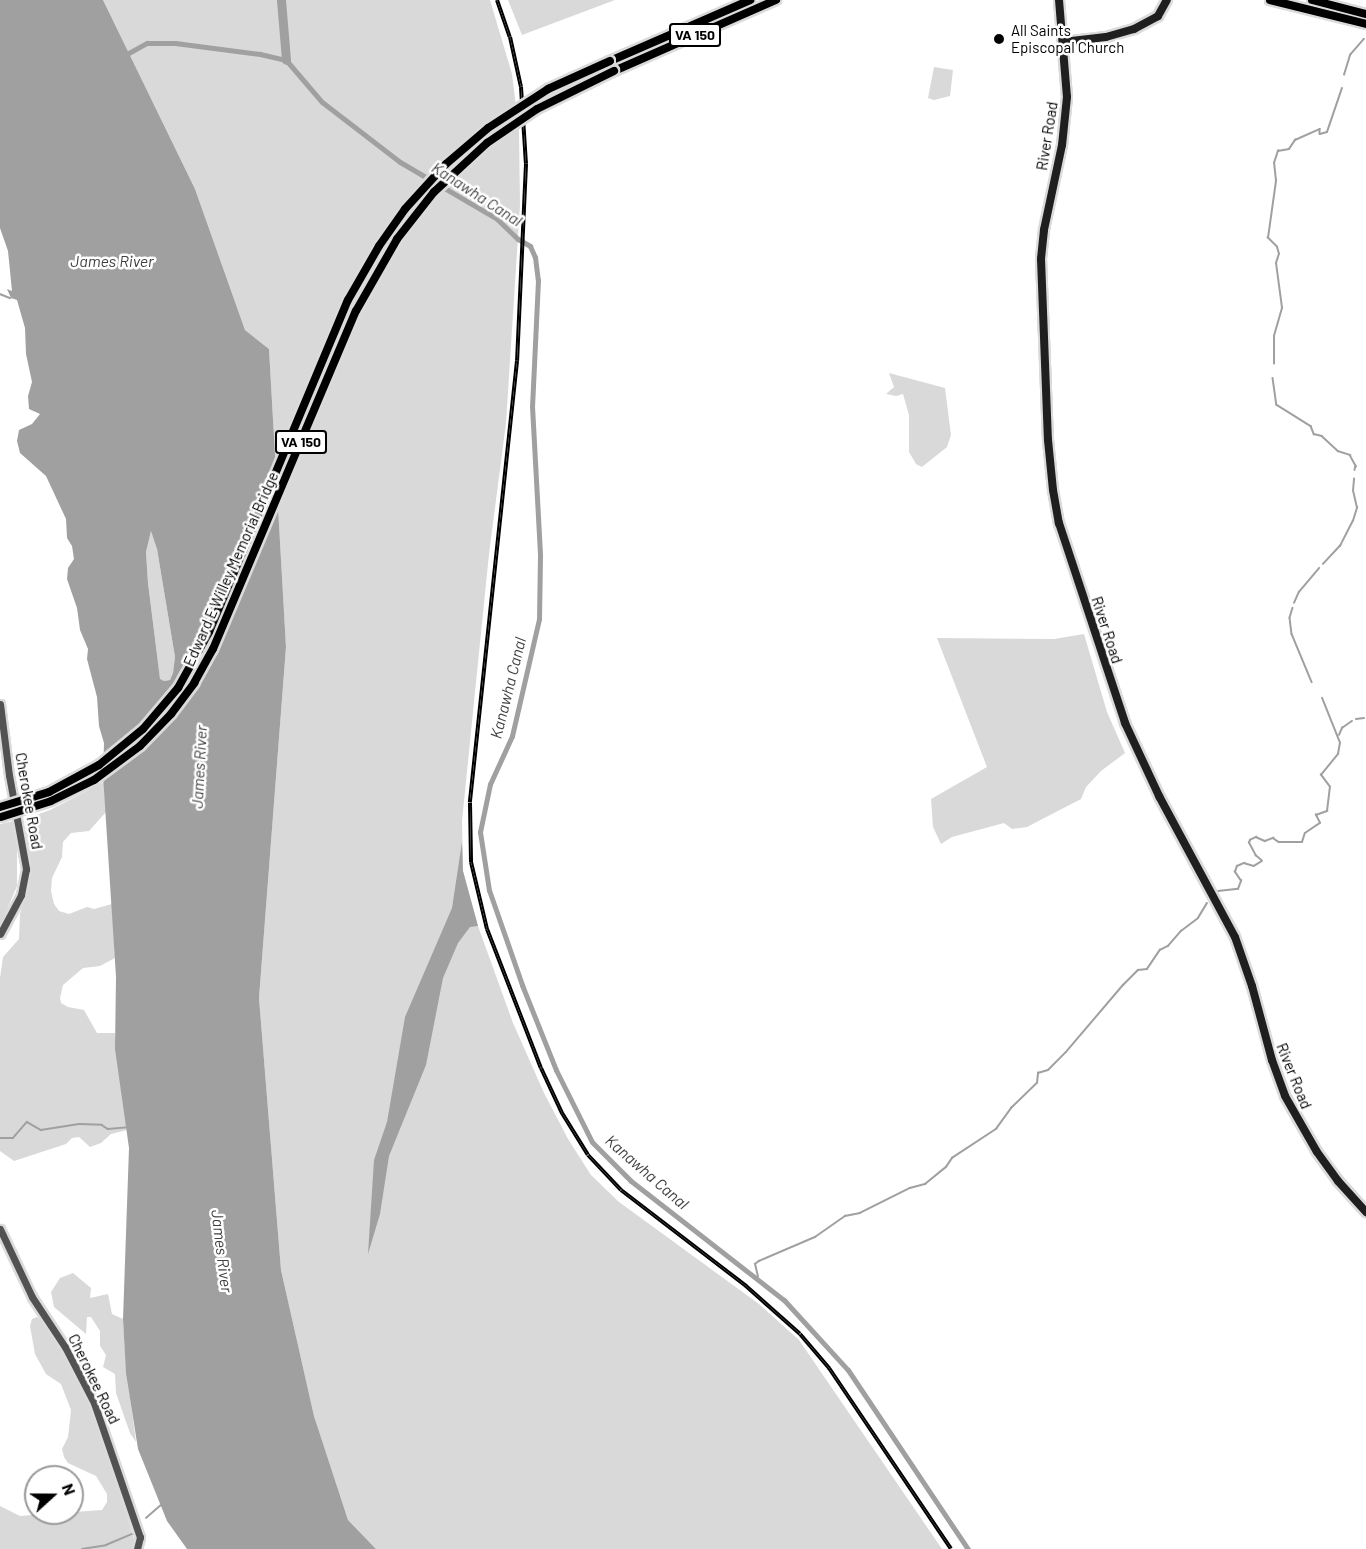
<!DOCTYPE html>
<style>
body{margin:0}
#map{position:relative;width:1366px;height:1549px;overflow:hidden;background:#fff;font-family:Barlow,sans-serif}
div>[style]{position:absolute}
.green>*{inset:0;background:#d9d9d9}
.water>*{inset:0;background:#a0a0a0}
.stream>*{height:1.5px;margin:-0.75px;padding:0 0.75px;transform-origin:0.75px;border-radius:0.75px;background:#a0a0a0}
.canal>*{height:5px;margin:-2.5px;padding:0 2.5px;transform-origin:2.5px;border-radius:2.5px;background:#a0a0a0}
.river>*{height:9px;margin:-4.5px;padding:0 4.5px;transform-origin:4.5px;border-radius:4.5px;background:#a0a0a0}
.roads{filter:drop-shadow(2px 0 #dbdbdb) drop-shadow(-2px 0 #dbdbdb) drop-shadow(0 2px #dbdbdb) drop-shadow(0 -2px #dbdbdb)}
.tertiary>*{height:7px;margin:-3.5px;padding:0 3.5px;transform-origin:3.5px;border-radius:3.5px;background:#525252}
.secondary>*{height:8px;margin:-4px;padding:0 4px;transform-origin:4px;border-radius:4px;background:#1f1f1f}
.trunk>*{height:8px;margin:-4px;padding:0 4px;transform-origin:4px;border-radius:4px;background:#000}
.rail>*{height:4px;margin-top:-2px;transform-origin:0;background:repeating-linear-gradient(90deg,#fff 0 4.5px,#000 0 9px);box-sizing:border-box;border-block:2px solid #000}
.bridges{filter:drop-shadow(2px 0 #dbdbdb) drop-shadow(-2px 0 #dbdbdb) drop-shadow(0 2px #dbdbdb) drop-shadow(0 -2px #dbdbdb)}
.trunk-bridge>*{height:8px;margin:-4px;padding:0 4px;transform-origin:4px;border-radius:4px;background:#000}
.dots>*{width:16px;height:16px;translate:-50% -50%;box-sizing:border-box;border:3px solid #fff;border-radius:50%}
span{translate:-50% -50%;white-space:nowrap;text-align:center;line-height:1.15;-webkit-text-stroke:5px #fff;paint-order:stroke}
.shield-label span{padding:2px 4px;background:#fff;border:2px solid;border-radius:4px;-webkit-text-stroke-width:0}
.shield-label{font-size:14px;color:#000;font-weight:700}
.poi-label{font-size:15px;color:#000}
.left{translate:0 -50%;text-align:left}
.street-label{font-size:15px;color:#000}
.water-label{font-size:16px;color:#414141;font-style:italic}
.north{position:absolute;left:24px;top:1465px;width:60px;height:60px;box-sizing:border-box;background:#fff;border:2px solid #999;border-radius:50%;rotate:69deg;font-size:16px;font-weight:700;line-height:24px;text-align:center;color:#000}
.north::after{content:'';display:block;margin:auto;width:21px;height:27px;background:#000;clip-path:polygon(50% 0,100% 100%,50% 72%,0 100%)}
</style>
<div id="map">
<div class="green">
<i style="clip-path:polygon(103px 0,490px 0,512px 74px,519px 131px,520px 205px,506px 423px,489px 554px,462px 821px,463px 871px,478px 926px,513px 1023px,544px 1093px,568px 1139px,591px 1175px,619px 1202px,759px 1304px,799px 1340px,942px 1549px,376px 1549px,348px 1520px,314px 1416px,281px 1270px,259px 998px,286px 647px,269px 349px,245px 330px,195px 189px)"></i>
<i style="clip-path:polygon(508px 0,615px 0,522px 35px)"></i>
<i style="clip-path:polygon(934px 67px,953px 70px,950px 96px,934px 100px,928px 98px)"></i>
<i style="clip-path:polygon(889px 373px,945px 388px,951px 435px,947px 447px,922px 467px,916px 464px,909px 452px,909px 415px,903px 394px,896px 396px,886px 394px,894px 387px)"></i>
<i style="clip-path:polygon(151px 530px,157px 549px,175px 657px,173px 673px,170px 680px,164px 681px,160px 680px,148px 583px,146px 552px)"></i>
<i style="clip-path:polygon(1084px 634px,1107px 712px,1125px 753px,1101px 771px,1086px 787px,1081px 799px,1027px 827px,1012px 829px,1004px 823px,952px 837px,941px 844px,933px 827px,931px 799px,987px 767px,937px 638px,1054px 639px)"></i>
<i style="clip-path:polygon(104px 782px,106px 812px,89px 831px,71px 833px,63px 842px,62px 857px,52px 878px,51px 891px,54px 904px,59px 911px,69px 914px,87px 907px,94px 909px,112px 904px,115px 958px,100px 966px,83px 968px,63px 985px,60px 998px,61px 1003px,68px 1007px,84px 1010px,97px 1033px,115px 1033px,127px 1130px,111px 1134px,101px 1143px,90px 1147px,79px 1137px,72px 1138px,66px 1144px,14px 1161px,0 1151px,0 978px,3px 957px,19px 939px,20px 914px,30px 876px,25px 819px,50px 810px)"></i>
<i style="clip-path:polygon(14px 821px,17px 840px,17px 886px,0 926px,0 824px)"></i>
<i style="clip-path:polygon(73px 1273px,91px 1288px,90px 1298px,108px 1294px,112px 1314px,123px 1319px,126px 1367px,136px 1442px,130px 1433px,116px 1393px,115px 1374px,103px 1367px,106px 1355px,100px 1346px,100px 1331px,91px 1317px,87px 1317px,86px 1334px,54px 1307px,51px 1292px,60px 1278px)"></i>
<i style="clip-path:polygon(37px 1317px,46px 1325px,64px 1354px,95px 1414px,135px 1542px,143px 1549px,0 1549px,0 1506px,20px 1516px,32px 1515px,102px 1510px,107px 1502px,107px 1494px,96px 1476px,68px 1463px,64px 1457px,62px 1449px,68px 1437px,71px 1410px,61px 1384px,46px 1374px,35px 1354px,30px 1326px,32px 1319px)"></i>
</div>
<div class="water">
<i style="clip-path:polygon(evenodd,0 0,103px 0,195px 189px,245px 330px,269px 349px,286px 647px,259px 998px,281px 1270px,314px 1416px,348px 1520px,376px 1549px,187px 1549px,167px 1521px,138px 1449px,126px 1373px,123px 1319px,129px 1148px,115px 1049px,116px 977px,103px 775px,104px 743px,99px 726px,97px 697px,87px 659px,88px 649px,80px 630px,77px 608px,67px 579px,68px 568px,74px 559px,72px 546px,67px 538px,66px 519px,46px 476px,20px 453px,17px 441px,19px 430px,32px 424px,40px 414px,29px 409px,28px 396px,32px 382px,26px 354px,25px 328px,17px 300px,11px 298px,7px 289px,12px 291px,8px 251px,0 228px,0 0,151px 531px,157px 549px,175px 657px,173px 673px,170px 680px,164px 681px,160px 679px,148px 583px,146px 552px,151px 531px)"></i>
<i style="clip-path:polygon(462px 842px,463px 871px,478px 926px,470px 927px,458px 943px,443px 978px,426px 1065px,389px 1156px,380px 1214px,368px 1254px,374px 1160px,387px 1122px,405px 1017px,452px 908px)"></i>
</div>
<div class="stream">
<i style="left:1344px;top:75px;width:21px;rotate:-73deg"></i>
<i style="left:1350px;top:55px;width:21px;rotate:-49deg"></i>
<i style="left:0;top:294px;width:11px;rotate:22deg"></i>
<i style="left:1274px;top:364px;width:28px;rotate:-90deg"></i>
<i style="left:1274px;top:336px;width:29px;rotate:-74deg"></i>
<i style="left:1282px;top:308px;width:45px;rotate:-97.6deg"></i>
<i style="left:1276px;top:263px;width:9px;rotate:-72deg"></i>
<i style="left:1279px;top:254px;width:7px;rotate:-106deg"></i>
<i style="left:1277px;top:247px;width:13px;rotate:-135deg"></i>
<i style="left:1268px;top:238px;width:58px;rotate:-82deg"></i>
<i style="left:1276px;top:181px;width:18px;rotate:-96deg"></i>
<i style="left:1274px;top:163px;width:13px;rotate:-72deg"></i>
<i style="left:1278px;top:151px;width:11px;rotate:-10deg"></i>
<i style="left:1289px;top:149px;width:11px;rotate:-56deg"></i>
<i style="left:1295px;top:140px;width:27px;rotate:-24deg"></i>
<i style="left:1320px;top:129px;width:5px;rotate:90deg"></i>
<i style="left:1320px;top:134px;width:7px;rotate:-16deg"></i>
<i style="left:1327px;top:132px;width:46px;rotate:-71.2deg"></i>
<i style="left:1273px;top:378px;width:27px;rotate:82deg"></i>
<i style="left:1277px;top:405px;width:40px;rotate:32deg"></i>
<i style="left:1311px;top:426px;width:9px;rotate:69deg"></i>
<i style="left:1314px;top:434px;width:8px;rotate:14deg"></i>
<i style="left:1322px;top:436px;width:22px;rotate:43deg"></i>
<i style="left:1338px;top:451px;width:13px;rotate:18deg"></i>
<i style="left:1350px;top:455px;width:13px;rotate:61deg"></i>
<i style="left:1356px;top:466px;width:4px;rotate:104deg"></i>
<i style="left:1323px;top:564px;width:25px;rotate:-47deg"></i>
<i style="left:1340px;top:546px;width:28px;rotate:-63deg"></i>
<i style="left:1353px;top:521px;width:14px;rotate:-73deg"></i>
<i style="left:1357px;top:508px;width:17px;rotate:-103deg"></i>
<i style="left:1353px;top:491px;width:12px;rotate:-85deg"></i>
<i style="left:1294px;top:603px;width:12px;rotate:-66deg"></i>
<i style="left:1299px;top:592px;width:31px;rotate:-50deg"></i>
<i style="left:1293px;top:608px;width:10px;rotate:107deg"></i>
<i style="left:1290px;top:618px;width:16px;rotate:83deg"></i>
<i style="left:1292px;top:634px;width:52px;rotate:67.4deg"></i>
<i style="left:1356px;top:719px;width:8px;rotate:-7deg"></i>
<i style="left:1339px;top:735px;width:8px;rotate:-67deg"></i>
<i style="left:1342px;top:728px;width:12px;rotate:-35deg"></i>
<i style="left:1218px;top:891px;width:20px;rotate:-6deg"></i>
<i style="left:1238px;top:889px;width:9px;rotate:-69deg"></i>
<i style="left:1241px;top:881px;width:11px;rotate:-124deg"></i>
<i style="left:1235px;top:872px;width:6px;rotate:-72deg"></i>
<i style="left:1237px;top:866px;width:8px;rotate:-23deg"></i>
<i style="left:1244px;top:863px;width:10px;rotate:17deg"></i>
<i style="left:1254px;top:866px;width:9px;rotate:-32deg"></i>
<i style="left:1262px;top:861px;width:8px;rotate:-140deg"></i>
<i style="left:1256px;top:856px;width:15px;rotate:-118deg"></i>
<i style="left:1249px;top:843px;width:3px;rotate:-72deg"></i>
<i style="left:1250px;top:840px;width:7px;rotate:-27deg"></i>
<i style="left:1256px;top:837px;width:10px;rotate:24deg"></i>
<i style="left:1265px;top:841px;width:9px;rotate:-21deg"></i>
<i style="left:1273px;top:838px;width:7px;rotate:34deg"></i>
<i style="left:1279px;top:842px;width:23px"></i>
<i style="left:1302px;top:842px;width:9px;rotate:-72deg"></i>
<i style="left:1305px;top:833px;width:18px;rotate:-34deg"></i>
<i style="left:1320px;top:823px;width:9px;rotate:-117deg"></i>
<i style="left:1316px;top:815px;width:12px;rotate:-20deg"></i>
<i style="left:1327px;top:811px;width:24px;rotate:-83deg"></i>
<i style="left:1330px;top:787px;width:15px;rotate:-127deg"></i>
<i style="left:1321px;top:775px;width:27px;rotate:-51deg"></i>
<i style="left:1338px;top:754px;width:11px;rotate:-80deg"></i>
<i style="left:1340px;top:743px;width:48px;rotate:-111.8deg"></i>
<i style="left:0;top:1138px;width:13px"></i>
<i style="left:13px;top:1138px;width:21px;rotate:-49deg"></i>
<i style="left:27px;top:1122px;width:16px;rotate:30deg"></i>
<i style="left:41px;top:1130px;width:38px;rotate:-9deg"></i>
<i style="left:79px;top:1124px;width:23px;rotate:2deg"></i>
<i style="left:102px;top:1125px;width:7px;rotate:34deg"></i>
<i style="left:108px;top:1129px;width:21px;rotate:-5deg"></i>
<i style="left:758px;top:1277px;width:13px;rotate:-103deg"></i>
<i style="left:755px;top:1264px;width:5px;rotate:-37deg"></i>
<i style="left:759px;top:1261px;width:61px;rotate:-23.2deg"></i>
<i style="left:815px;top:1237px;width:37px;rotate:-35deg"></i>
<i style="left:845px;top:1216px;width:15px;rotate:-11deg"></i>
<i style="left:860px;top:1213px;width:56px;rotate:-26.6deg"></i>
<i style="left:910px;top:1188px;width:16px;rotate:-15deg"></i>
<i style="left:925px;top:1184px;width:27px;rotate:-39deg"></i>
<i style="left:946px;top:1167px;width:11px;rotate:-56deg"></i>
<i style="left:952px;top:1158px;width:53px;rotate:-33.4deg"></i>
<i style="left:996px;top:1129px;width:26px;rotate:-54deg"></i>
<i style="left:1011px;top:1108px;width:36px;rotate:-44deg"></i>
<i style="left:1037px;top:1083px;width:10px;rotate:-84deg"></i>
<i style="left:1038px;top:1073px;width:10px;rotate:-17deg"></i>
<i style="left:1048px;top:1070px;width:25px;rotate:-45deg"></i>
<i style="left:1066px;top:1052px;width:88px;rotate:-49.6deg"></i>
<i style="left:1123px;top:985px;width:21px;rotate:-45deg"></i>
<i style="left:1138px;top:970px;width:9px;rotate:-6deg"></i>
<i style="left:1147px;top:969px;width:23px;rotate:-56deg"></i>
<i style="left:1160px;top:950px;width:9px;rotate:-27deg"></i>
<i style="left:1168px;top:946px;width:20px;rotate:-49deg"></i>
<i style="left:1181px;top:931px;width:21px;rotate:-37deg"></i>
<i style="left:1198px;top:918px;width:17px;rotate:-59deg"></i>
<i style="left:146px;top:1518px;width:20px;rotate:-41deg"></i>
<i style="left:82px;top:1549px;width:24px;rotate:-9deg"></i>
<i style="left:106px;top:1545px;width:28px;rotate:-23deg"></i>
</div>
<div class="canal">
<i style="left:125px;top:55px;width:25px;rotate:-29deg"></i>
<i style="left:147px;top:43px;width:28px"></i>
<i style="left:175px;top:43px;width:86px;rotate:7.4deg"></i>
<i style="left:260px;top:54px;width:27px;rotate:13deg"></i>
<i style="left:286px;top:60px;width:55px;rotate:49.4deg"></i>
<i style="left:322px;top:102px;width:98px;rotate:37.6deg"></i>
<i style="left:400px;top:162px;width:113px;rotate:30.4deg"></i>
<i style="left:497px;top:219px;width:29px;rotate:44deg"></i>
<i style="left:518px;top:239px;width:14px;rotate:30deg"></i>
<i style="left:530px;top:246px;width:12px;rotate:66deg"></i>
<i style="left:535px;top:257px;width:23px;rotate:83deg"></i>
<i style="left:538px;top:280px;width:126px;rotate:92.7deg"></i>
<i style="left:532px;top:406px;width:150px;rotate:86.9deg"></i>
<i style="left:540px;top:556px;width:63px;rotate:90.9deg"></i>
<i style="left:539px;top:619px;width:120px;rotate:103deg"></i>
<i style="left:512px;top:736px;width:53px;rotate:114.6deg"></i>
<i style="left:490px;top:784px;width:49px;rotate:101.8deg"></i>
<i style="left:480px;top:832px;width:59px;rotate:81.2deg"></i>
<i style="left:489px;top:890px;width:101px;rotate:70.8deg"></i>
<i style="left:522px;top:985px;width:92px;rotate:68.2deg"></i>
<i style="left:556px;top:1070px;width:80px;rotate:63.4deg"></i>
<i style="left:592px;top:1142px;width:55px;rotate:45deg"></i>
<i style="left:631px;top:1181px;width:194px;rotate:37.9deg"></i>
<i style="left:784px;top:1300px;width:95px;rotate:47.6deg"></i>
<i style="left:848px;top:1370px;width:216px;rotate:56.2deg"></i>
</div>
<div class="river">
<i style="left:281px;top:0;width:60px;rotate:85.2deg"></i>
</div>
<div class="roads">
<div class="tertiary">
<i style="left:0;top:704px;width:72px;rotate:82.8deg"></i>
<i style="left:9px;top:775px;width:96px;rotate:79.7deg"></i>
<i style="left:26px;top:869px;width:26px;rotate:101deg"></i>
<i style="left:21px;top:895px;width:44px;rotate:118.3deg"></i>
<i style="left:0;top:1229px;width:75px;rotate:64.8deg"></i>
<i style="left:32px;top:1297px;width:60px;rotate:56.6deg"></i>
<i style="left:65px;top:1347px;width:63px;rotate:62.6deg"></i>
<i style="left:94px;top:1403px;width:142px;rotate:71.1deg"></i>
<i style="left:140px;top:1537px;width:12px;rotate:104deg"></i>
</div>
<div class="secondary">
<i style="left:1059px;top:0;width:97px;rotate:85.3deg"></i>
<i style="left:1067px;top:97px;width:48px;rotate:95.9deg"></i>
<i style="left:1062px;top:145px;width:87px;rotate:102deg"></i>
<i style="left:1044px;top:230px;width:29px;rotate:96deg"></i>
<i style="left:1041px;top:259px;width:181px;rotate:87.8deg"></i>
<i style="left:1048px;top:440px;width:50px;rotate:84.3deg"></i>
<i style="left:1053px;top:490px;width:34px;rotate:80deg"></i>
<i style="left:1059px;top:523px;width:211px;rotate:71.7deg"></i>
<i style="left:1125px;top:723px;width:81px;rotate:65deg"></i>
<i style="left:1159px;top:796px;width:160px;rotate:61.7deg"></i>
<i style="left:1235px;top:937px;width:52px;rotate:70.9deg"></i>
<i style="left:1252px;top:986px;width:77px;rotate:74.9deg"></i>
<i style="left:1272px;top:1060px;width:38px;rotate:70deg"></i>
<i style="left:1285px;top:1096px;width:64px;rotate:60.3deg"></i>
<i style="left:1317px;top:1152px;width:36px;rotate:54deg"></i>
<i style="left:1338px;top:1181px;width:42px;rotate:47.9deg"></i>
<i style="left:1063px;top:42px;width:43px;rotate:-6.6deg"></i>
<i style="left:1106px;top:37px;width:29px;rotate:-16deg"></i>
<i style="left:1134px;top:29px;width:27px;rotate:-28deg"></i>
<i style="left:1158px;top:16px;width:18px;rotate:-61deg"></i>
</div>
<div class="trunk">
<i style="left:1270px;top:0;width:99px;rotate:14deg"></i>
<i style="left:1312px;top:0;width:56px;rotate:14.5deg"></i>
<i style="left:610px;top:61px;width:153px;rotate:-23.5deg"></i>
<i style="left:614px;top:71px;width:177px;rotate:-23.7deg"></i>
</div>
</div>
<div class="rail">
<i style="left:497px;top:0;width:39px;rotate:71deg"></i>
<i style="left:510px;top:37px;width:51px;rotate:77.6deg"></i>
<i style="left:521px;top:87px;width:77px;rotate:86.3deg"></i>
<i style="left:526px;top:164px;width:197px;rotate:92.6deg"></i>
<i style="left:517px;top:361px;width:444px;rotate:96.1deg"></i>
<i style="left:470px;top:803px;width:59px;rotate:89deg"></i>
<i style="left:471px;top:862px;width:69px;rotate:76.6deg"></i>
<i style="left:487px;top:929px;width:149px;rotate:68.8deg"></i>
<i style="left:541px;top:1068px;width:50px;rotate:65deg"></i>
<i style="left:562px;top:1113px;width:49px;rotate:58.2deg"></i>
<i style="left:588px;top:1155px;width:48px;rotate:46.7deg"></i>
<i style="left:621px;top:1190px;width:158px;rotate:37.5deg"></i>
<i style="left:746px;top:1286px;width:72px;rotate:41.6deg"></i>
<i style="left:800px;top:1334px;width:45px;rotate:49.5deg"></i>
<i style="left:829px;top:1368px;width:218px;rotate:56deg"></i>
</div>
<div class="bridges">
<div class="trunk-bridge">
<i style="left:0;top:807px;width:51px;rotate:-17deg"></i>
<i style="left:49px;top:792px;width:57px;rotate:-28.4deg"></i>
<i style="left:99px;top:765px;width:57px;rotate:-39.3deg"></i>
<i style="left:143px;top:729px;width:54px;rotate:-49.5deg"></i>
<i style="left:178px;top:688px;width:64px;rotate:-61deg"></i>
<i style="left:209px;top:632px;width:360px;rotate:-67.3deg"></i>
<i style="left:348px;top:300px;width:62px;rotate:-60.1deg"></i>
<i style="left:379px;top:246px;width:45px;rotate:-54.9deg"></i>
<i style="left:405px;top:209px;width:61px;rotate:-47.7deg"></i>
<i style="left:446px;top:164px;width:55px;rotate:-40.6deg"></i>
<i style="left:488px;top:128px;width:72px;rotate:-33deg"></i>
<i style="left:548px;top:89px;width:68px;rotate:-24.3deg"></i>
<i style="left:1px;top:817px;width:52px;rotate:-17.7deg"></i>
<i style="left:51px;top:801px;width:48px;rotate:-26deg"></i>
<i style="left:94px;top:780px;width:57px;rotate:-36.5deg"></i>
<i style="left:140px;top:746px;width:45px;rotate:-45.9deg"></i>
<i style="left:171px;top:714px;width:39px;rotate:-53deg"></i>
<i style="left:194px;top:683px;width:39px;rotate:-61deg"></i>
<i style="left:213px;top:649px;width:367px;rotate:-67.1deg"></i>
<i style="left:356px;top:311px;width:83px;rotate:-60.3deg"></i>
<i style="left:397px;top:239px;width:60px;rotate:-51.8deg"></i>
<i style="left:434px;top:192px;width:72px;rotate:-42.8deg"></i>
<i style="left:487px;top:143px;width:60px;rotate:-34.2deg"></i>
<i style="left:537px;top:109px;width:86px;rotate:-26.3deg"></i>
</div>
</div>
<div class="dots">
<i style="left:999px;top:39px;background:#000"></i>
</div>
<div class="shield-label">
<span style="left:695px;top:35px">VA 150</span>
<span style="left:301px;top:442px">VA 150</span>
</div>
<div class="poi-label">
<span class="left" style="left:1011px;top:39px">All Saints<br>Episcopal Church</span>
</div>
<div class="street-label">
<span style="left:1047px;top:136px;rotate:-81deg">River Road</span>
<span style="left:231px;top:569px;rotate:-66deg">Edward E Willey Memorial Bridge</span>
<span style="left:1107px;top:630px;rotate:72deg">River Road</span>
<span style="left:29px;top:801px;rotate:80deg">Cherokee Road</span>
<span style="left:1294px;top:1076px;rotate:68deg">River Road</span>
<span style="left:94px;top:1379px;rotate:64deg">Cherokee Road</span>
</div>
<div class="water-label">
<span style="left:477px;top:194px;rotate:33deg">Kanawha Canal</span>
<span style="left:112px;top:261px">James River</span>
<span style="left:508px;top:688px;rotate:-76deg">Kanawha Canal</span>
<span style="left:199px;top:767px;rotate:-87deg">James River</span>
<span style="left:647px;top:1172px;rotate:41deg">Kanawha Canal</span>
<span style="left:222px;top:1251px;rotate:83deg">James River</span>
</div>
<div class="north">N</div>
</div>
